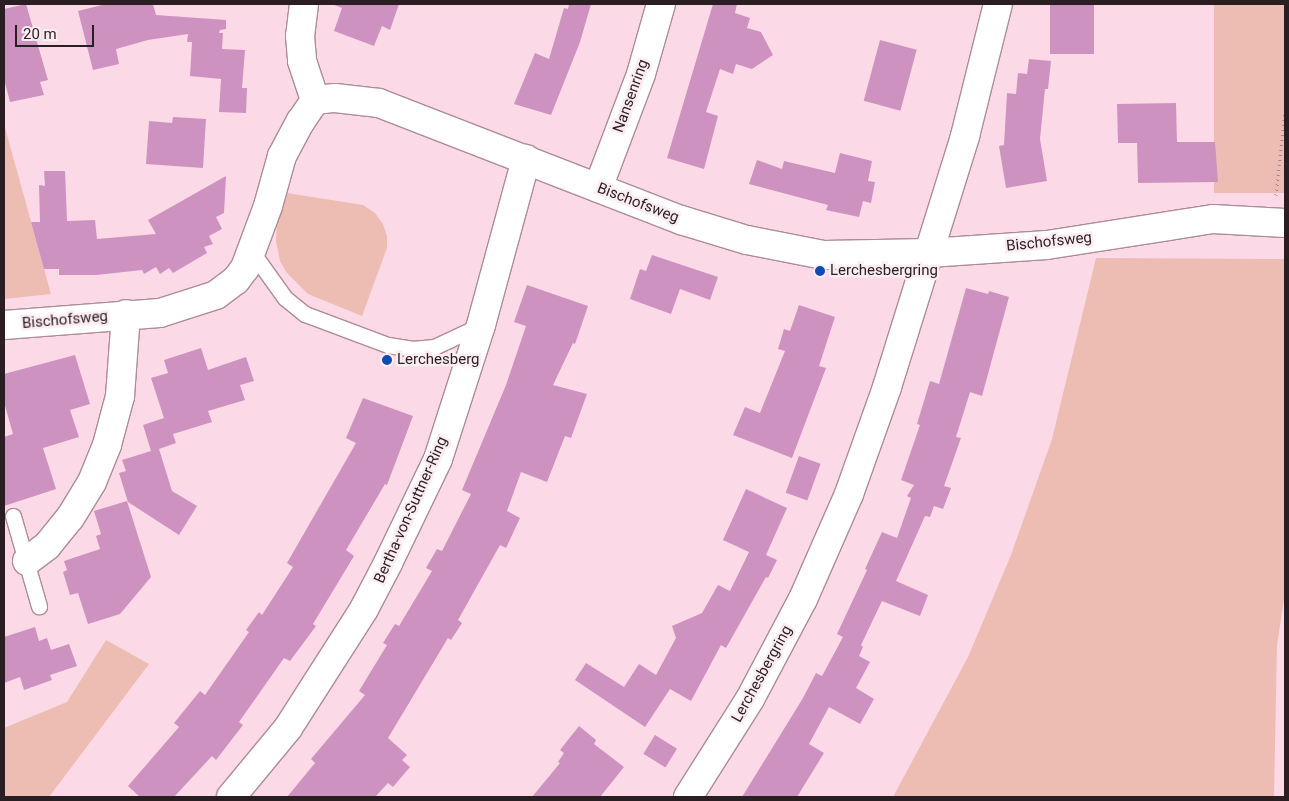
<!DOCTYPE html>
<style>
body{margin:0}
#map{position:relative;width:1289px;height:801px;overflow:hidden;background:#fcd9e6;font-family:Roboto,sans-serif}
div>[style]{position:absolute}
.green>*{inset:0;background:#edbdb4;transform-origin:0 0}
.building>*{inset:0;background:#ce92c0;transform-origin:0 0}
.path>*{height:3px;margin-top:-1.5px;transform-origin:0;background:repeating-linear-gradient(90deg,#9f868f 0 1px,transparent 0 5px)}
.roads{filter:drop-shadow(1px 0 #ac8c98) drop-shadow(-1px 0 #ac8c98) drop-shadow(0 1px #ac8c98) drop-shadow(0 -1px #ac8c98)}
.lane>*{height:15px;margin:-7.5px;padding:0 7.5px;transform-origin:7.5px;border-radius:7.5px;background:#fff}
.street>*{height:28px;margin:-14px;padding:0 14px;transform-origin:14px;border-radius:14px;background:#fff}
.dots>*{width:14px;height:14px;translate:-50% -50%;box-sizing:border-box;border:2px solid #fbedf2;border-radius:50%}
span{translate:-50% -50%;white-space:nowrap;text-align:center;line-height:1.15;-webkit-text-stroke:5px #fbedf2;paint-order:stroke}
.street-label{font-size:15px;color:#2b1e23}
.poi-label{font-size:15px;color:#2b1e23}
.left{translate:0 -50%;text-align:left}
.frame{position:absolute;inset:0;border:5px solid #2b1e23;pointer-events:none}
.scale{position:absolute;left:15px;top:25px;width:79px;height:22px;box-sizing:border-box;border:2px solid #2b1e23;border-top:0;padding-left:6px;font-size:15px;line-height:18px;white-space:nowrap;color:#2b1e23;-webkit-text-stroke:4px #fbedf2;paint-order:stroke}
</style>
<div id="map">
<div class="green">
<i style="left:1214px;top:4px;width:71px;height:189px"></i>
<i style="clip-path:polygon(4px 124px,51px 294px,4px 299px)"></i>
<i style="clip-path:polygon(287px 193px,363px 205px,375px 213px,383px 224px,387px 236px,387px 248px,362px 316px,308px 294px,287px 273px,280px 261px,276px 241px,277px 216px)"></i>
<i style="clip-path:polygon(1096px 258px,1285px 259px,1285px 593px,1277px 645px,1274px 797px,893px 797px,968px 657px,1011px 555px,1052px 439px)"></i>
<i style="clip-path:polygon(106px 640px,149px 664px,49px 797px,4px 797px,4px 728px,67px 702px)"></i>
</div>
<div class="building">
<i style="clip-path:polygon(26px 4px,48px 80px,40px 82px,44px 95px,10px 102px,4px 79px,4px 9px)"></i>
<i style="clip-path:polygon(106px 4px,153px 4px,156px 15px,226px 20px,226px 29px,220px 30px,219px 33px,223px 33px,222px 49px,245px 50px,242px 88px,247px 88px,246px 113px,219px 112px,221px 79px,190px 76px,192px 42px,187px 42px,188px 34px,148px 40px,116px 49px,119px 64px,93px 70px,78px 11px)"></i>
<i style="clip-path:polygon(332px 4px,399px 4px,390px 30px,382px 26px,374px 46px,334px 31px,342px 8px)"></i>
<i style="clip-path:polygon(569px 4px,591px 4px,580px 42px,551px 115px,514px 104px,535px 53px,549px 59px,564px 8px,568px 9px)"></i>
<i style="clip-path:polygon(713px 4px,737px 4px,735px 13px,750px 18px,747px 28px,761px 32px,773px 55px,752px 69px,736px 64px,733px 74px,720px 69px,706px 112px,718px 116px,704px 169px,667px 158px)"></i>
<i style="left:1050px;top:4px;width:44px;height:50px"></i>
<i style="left:880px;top:40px;width:38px;height:63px;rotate:15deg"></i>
<i style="clip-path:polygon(1029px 59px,1051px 61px,1048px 89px,1045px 89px,1040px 139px,1047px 181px,1006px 188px,999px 146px,1004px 145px,1007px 93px,1016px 94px,1018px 73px,1027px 74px)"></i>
<i style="clip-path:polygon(1176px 103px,1177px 142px,1215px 142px,1218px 182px,1138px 183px,1137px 143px,1118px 143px,1117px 104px)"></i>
<i style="clip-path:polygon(173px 117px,206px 119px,203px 168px,146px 164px,149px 121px,172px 123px)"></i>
<i style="clip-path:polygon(840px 153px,872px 161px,868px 181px,875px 182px,871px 203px,863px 201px,859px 217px,826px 210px,828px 205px,749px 184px,757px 160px,782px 169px,784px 161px,835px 173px)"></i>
<i style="clip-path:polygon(44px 171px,65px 171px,67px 221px,95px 220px,97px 239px,156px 234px,148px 220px,226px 176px,224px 213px,216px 217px,222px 229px,209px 236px,213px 244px,204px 247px,207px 253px,173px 273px,169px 268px,160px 274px,156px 267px,144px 274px,142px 270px,96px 275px,59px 275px,59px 269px,44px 269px,31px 222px,40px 222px,39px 185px,45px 186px)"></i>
<i style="clip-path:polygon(652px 255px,718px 277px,710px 300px,680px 289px,671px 314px,630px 299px,640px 269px,646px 271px)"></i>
<i style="clip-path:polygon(527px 285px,588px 306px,575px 344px,573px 343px,553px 385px,587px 394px,571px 438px,565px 436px,547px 482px,521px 472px,507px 511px,520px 518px,506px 548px,500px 545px,458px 620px,462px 623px,451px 640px,448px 638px,388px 738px,407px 755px,402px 760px,410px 767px,393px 787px,388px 783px,375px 797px,287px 797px,315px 763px,311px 759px,365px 695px,359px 691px,387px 645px,383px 643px,395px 624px,399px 626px,432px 571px,426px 568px,437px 549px,442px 551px,471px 494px,462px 490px,506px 385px,526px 326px,514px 322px)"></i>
<i style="clip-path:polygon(966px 288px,988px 294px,989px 291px,1009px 297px,982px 396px,970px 392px,956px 437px,961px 438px,944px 486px,951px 488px,943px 509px,934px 506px,930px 517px,925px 516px,896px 581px,928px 595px,920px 616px,882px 601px,861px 645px,863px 647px,859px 656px,870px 662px,856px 688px,874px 699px,860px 724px,829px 707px,809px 744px,824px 753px,797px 797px,742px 797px,803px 698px,816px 673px,822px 676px,843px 637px,837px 634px,867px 570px,865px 569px,882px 532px,897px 538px,911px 498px,907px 496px,914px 485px,901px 480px,920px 425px,917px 424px,930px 381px,939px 384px)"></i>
<i style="clip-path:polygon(799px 305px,835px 317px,819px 366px,826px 368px,792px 458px,733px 435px,745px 407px,760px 413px,785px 351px,778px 349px,784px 329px,790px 331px)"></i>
<i style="clip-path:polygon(201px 348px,208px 370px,246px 357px,254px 381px,240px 385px,245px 400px,208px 411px,212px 422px,173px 434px,176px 443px,159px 449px,172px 491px,197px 506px,179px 535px,128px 502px,119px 473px,126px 471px,122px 460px,151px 451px,143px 425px,164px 418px,151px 378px,168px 373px,164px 360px)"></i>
<i style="clip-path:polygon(75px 355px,90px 404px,70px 410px,79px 437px,43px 448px,56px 489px,4px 506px,4px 437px,13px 434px,4px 402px,4px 374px)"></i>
<i style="clip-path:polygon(363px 398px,413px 416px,387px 485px,385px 484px,346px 550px,354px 556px,313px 624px,316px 626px,290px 661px,284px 658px,239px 722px,243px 725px,216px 760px,212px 756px,174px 797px,140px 797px,128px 786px,179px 727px,174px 723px,200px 691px,205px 695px,249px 632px,246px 630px,259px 612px,262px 615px,293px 567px,287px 563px,356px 443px,346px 438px)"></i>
<i style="left:799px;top:456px;width:23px;height:39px;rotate:20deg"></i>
<i style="clip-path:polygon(746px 489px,787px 508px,766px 555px,777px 560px,768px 578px,766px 577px,726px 648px,721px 645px,691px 701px,670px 689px,645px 727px,575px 680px,586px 663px,624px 687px,639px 664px,656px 675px,676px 638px,672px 626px,702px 613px,718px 585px,730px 591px,749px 552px,723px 540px)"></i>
<i style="clip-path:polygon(127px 501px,151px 577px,120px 614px,88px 624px,78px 593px,70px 595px,63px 572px,67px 570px,64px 561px,100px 549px,96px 536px,101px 534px,94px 511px)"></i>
<i style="clip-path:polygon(35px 627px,39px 641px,47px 638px,51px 650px,69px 644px,77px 666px,50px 675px,52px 680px,24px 690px,20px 677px,4px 683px,4px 637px)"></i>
<i style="clip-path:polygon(579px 726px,596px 740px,594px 744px,624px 767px,600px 797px,532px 797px,560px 763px,558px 762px,564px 753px,560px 750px)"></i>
<i style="left:655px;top:735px;width:26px;height:22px;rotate:32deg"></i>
</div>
<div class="path">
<i style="left:1276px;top:195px;width:84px;rotate:-83.9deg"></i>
</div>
<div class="roads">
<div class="lane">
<i style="left:252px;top:252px;width:57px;rotate:54.3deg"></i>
<i style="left:285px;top:298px;width:26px;rotate:39deg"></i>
<i style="left:305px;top:314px;width:89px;rotate:20.5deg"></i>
<i style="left:388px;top:345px;width:24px;rotate:9deg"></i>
<i style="left:412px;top:349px;width:22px;rotate:-5deg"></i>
<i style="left:434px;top:347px;width:52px;rotate:-25.1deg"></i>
<i style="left:13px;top:516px;width:94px;rotate:73.9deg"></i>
</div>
<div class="street">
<i style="left:304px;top:4px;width:32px;rotate:97deg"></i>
<i style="left:300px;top:36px;width:25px;rotate:85deg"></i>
<i style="left:302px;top:61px;width:41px;rotate:71.6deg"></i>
<i style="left:598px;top:188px;width:122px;rotate:-69.3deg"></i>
<i style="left:641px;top:74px;width:73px;rotate:-74.1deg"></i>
<i style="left:4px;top:325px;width:156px;rotate:-4.4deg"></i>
<i style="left:160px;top:313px;width:59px;rotate:-17.8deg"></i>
<i style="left:216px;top:295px;width:25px;rotate:-37deg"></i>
<i style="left:236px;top:280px;width:15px;rotate:-53deg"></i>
<i style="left:245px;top:268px;width:66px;rotate:-69.6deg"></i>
<i style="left:268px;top:206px;width:52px;rotate:-74.4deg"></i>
<i style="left:282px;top:156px;width:40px;rotate:-62deg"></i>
<i style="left:301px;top:121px;width:25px;rotate:-56deg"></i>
<i style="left:315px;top:100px;width:20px;rotate:-6deg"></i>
<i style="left:335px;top:98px;width:44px;rotate:6.5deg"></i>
<i style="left:379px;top:103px;width:324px;rotate:21.2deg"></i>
<i style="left:681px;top:220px;width:69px;rotate:16.9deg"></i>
<i style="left:747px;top:240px;width:78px;rotate:11deg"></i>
<i style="left:824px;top:255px;width:105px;rotate:-1.1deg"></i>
<i style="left:929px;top:253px;width:118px;rotate:-3.9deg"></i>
<i style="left:1047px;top:245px;width:168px;rotate:-8.9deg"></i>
<i style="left:1213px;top:219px;width:72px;rotate:3.2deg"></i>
<i style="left:27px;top:561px;width:25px;rotate:-37deg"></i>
<i style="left:47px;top:546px;width:36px;rotate:-51deg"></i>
<i style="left:70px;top:518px;width:42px;rotate:-58.6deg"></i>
<i style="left:92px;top:482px;width:40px;rotate:-68deg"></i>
<i style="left:107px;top:445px;width:51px;rotate:-75.1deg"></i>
<i style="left:120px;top:396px;width:82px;rotate:-85.8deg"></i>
<i style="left:231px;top:797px;width:89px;rotate:-50.4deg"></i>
<i style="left:288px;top:728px;width:141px;rotate:-57.4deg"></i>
<i style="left:364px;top:609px;width:52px;rotate:-62.4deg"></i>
<i style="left:388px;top:563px;width:115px;rotate:-64.3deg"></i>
<i style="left:438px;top:459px;width:141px;rotate:-72.2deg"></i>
<i style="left:481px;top:325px;width:172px;rotate:-74.8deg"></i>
<i style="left:688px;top:797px;width:116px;rotate:-57.7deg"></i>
<i style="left:750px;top:699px;width:113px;rotate:-62.1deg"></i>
<i style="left:803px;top:599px;width:115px;rotate:-66.3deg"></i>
<i style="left:849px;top:494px;width:114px;rotate:-70.4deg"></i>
<i style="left:887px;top:387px;width:263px;rotate:-72.7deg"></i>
<i style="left:965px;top:136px;width:136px;rotate:-76deg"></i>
</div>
</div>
<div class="dots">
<i style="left:820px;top:271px;background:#0d4cb7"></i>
<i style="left:387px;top:360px;background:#0d4cb7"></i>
</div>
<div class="street-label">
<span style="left:631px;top:96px;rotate:-70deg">Nansenring</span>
<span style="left:638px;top:203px;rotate:21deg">Bischofsweg</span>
<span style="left:1049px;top:242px;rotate:-6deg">Bischofsweg</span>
<span style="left:65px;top:320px;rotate:-5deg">Bischofsweg</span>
<span style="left:411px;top:510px;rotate:-66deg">Bertha-von-Suttner-Ring</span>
<span style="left:762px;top:674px;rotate:-61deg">Lerchesbergring</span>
</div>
<div class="poi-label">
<span class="left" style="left:830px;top:271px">Lerchesbergring</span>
<span class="left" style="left:397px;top:360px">Lerchesberg</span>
</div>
<div class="frame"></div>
<div class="scale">20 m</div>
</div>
